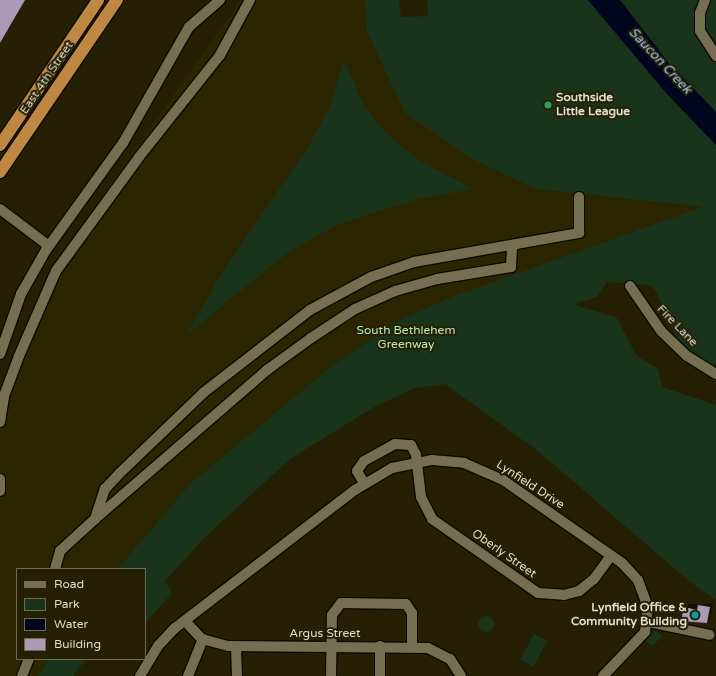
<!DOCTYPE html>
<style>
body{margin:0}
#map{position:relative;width:716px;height:676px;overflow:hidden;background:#252004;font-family:"Varela Round",sans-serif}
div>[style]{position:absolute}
.built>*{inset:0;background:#2b2500}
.green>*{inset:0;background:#1a331b;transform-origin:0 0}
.round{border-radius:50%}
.water>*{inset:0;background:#01051e}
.shadow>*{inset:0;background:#0007}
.building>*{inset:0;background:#a99ab6}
.roads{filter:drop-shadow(1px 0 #0e0900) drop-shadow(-1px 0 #0e0900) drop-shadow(0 1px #0e0900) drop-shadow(0 -1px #0e0900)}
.minor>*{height:10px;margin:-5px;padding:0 5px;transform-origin:5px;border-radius:5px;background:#756f52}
.highway>*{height:12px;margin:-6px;padding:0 6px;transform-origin:6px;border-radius:6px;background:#bf8842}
.dots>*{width:11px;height:11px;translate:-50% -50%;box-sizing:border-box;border:2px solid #252004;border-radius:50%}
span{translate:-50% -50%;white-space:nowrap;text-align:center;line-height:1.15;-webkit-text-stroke:4px #252004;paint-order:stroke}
.street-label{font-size:12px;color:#dfddcc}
.poi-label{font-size:12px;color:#dfddcc;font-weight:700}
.left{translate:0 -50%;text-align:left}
.right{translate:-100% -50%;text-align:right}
.park-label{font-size:12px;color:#b6ebb8}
.water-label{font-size:13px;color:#a6c4fd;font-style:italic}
.legend{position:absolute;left:16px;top:568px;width:130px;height:92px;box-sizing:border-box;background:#252004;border:1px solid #6f6c54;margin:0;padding:5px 7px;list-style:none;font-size:12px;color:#dfddcc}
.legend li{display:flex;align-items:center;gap:8px;height:20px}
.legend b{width:20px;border:1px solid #6f6c54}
</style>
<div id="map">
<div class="built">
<i style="clip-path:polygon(241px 0,365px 0,367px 32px,406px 113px,471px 159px,536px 189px,703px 207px,451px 297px,398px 321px,335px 363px,191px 483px,117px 569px,17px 569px,17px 659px,49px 659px,38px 676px,0 676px,0 401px,35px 303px,61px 253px)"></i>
</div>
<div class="green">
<i style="clip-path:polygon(365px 0,399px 0,401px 17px,428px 16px,427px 0,588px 0,667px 94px,716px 145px,716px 372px,680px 346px,656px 291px,649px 285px,607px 282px,597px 297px,573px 304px,617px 318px,636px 355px,658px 369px,662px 387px,716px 405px,716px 600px,689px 581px,538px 451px,445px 384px,415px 388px,376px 406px,290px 459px,203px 539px,165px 581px,172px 593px,145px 623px,145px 569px,117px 569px,191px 483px,335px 363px,398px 321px,451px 297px,702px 207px,536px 189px,471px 159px,405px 113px,367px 32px)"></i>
<i style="clip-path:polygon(620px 0,716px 0,716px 112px,668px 62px)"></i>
<i style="clip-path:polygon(344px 60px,363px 104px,386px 133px,420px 161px,474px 189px,418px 199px,337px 225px,289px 252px,186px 335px,220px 276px,309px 145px,329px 108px)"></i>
<i class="round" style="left:478px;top:616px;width:16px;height:16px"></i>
<i style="clip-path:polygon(656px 630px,662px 637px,653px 645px,645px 641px)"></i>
<i style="left:534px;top:634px;width:15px;height:29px;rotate:28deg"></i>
<i style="clip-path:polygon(49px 659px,86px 659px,73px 676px,38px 676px)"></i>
</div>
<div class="water">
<i style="clip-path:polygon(588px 0,620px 0,668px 62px,716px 112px,716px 145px,667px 94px)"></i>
</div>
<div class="shadow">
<i style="clip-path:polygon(0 0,25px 0,0 44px)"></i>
<i style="clip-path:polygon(688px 604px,713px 604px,710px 619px,707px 622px,682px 620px)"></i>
</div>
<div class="building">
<i style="clip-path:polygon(0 0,25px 0,0 43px)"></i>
<i style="clip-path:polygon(698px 605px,710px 607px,707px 623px,681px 621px,684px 607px,697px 610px)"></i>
</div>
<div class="roads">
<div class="minor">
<i style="left:705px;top:0;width:14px;rotate:111deg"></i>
<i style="left:700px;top:13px;width:18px;rotate:90deg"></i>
<i style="left:700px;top:31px;width:30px;rotate:57deg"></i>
<i style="left:0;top:209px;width:61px;rotate:37.1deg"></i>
<i style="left:630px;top:286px;width:55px;rotate:55.4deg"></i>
<i style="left:661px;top:331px;width:36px;rotate:44deg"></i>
<i style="left:687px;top:356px;width:34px;rotate:32deg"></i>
<i style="left:0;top:354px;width:64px;rotate:-70.7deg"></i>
<i style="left:21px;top:294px;width:51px;rotate:-60.4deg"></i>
<i style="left:46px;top:250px;width:132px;rotate:-54.3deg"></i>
<i style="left:123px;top:143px;width:133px;rotate:-60.4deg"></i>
<i style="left:189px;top:27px;width:41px;rotate:-41.1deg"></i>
<i style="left:0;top:422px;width:26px;rotate:-81deg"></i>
<i style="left:4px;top:396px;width:43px;rotate:-69.4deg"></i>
<i style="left:19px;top:356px;width:93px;rotate:-66.5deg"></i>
<i style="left:56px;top:271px;width:141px;rotate:-53.9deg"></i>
<i style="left:139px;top:157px;width:130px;rotate:-51.5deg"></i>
<i style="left:220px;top:55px;width:63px;rotate:-61.4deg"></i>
<i style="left:0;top:479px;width:12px;rotate:90deg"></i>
<i style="left:364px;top:483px;width:14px;rotate:-120deg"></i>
<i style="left:357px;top:471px;width:12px;rotate:-55deg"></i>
<i style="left:364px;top:461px;width:35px;rotate:-29deg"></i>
<i style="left:395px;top:444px;width:16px;rotate:4deg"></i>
<i style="left:411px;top:445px;width:11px;rotate:63deg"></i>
<i style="left:416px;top:455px;width:42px;rotate:83.2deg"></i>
<i style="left:421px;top:497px;width:25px;rotate:63deg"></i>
<i style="left:432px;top:519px;width:129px;rotate:34.9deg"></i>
<i style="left:538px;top:593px;width:26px;rotate:4deg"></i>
<i style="left:564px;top:595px;width:16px;rotate:-15deg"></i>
<i style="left:579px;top:591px;width:19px;rotate:-39deg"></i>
<i style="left:594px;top:579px;width:29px;rotate:-54deg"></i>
<i style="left:95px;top:519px;width:32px;rotate:-72deg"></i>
<i style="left:105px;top:489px;width:22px;rotate:-47deg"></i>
<i style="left:120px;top:473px;width:115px;rotate:-43.9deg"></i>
<i style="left:203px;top:393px;width:135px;rotate:-37.8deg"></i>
<i style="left:310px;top:310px;width:69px;rotate:-28.4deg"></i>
<i style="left:371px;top:277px;width:46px;rotate:-19.2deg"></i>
<i style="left:414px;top:262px;width:168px;rotate:-10deg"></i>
<i style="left:579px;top:233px;width:36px;rotate:-90deg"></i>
<i style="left:55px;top:569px;width:19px;rotate:-74deg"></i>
<i style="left:60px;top:551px;width:47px;rotate:-42.4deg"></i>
<i style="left:95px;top:519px;width:228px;rotate:-40.9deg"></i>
<i style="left:267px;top:370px;width:54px;rotate:-36deg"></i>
<i style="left:311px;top:338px;width:53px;rotate:-33.4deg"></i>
<i style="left:355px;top:309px;width:44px;rotate:-24.2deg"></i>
<i style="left:395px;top:291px;width:44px;rotate:-15.9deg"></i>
<i style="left:437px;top:279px;width:75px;rotate:-9.2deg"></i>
<i style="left:511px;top:267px;width:22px;rotate:-87deg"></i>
<i style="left:185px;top:621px;width:25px;rotate:47deg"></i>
<i style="left:202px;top:639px;width:27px;rotate:15deg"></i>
<i style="left:228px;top:646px;width:200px;rotate:0.6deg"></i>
<i style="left:428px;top:648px;width:25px;rotate:27deg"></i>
<i style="left:450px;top:659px;width:20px;rotate:57deg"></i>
<i style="left:648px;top:622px;width:63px;rotate:11.8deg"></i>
<i style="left:380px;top:646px;width:30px;rotate:90deg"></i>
<i style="left:236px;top:647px;width:29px;rotate:88deg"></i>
<i style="left:22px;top:676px;width:18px;rotate:-68deg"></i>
<i style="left:140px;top:676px;width:35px;rotate:-59deg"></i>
<i style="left:158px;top:646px;width:25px;rotate:-47deg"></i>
<i style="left:175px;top:628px;width:227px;rotate:-37.5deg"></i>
<i style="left:355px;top:490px;width:43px;rotate:-30.7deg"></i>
<i style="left:392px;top:468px;width:41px;rotate:-11.3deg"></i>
<i style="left:432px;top:460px;width:32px;rotate:5deg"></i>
<i style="left:464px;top:463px;width:43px;rotate:23.6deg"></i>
<i style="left:503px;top:480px;width:145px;rotate:34.9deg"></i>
<i style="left:622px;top:563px;width:23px;rotate:47deg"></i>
<i style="left:638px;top:580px;width:29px;rotate:70deg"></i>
<i style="left:648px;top:607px;width:25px;rotate:97deg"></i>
<i style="left:645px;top:632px;width:61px;rotate:133.7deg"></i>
<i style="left:188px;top:676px;width:40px;rotate:-68deg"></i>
<i style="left:331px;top:676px;width:61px;rotate:-89.1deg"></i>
<i style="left:332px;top:615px;width:15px;rotate:-53deg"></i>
<i style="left:341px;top:603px;width:65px;rotate:0.9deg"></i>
<i style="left:406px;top:604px;width:11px;rotate:56deg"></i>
<i style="left:412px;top:613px;width:33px;rotate:90deg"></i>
</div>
<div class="highway">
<i style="left:0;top:145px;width:175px;rotate:-55.9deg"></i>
<i style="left:0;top:172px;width:208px;rotate:-55.8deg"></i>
</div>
</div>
<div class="dots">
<i style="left:548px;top:105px;background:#2e9e5b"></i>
<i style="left:695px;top:615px;background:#0f9aa8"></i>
</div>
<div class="street-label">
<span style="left:47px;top:78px;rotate:-56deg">East 4th Street</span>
<span style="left:677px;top:326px;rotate:46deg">Fire Lane</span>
<span style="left:530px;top:485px;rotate:33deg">Lynfield Drive</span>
<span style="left:504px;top:554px;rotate:35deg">Oberly Street</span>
<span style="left:325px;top:634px">Argus Street</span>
</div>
<div class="poi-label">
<span class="left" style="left:556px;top:105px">Southside<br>Little League</span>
<span class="right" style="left:687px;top:615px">Lynfield Office &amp;<br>Community Building</span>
</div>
<div class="park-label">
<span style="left:406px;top:338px">South Bethlehem<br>Greenway</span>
</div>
<div class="water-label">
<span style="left:660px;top:61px;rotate:47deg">Saucon Creek</span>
</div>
<ul class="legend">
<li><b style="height:5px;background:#756f52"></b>Road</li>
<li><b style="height:11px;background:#1a331b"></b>Park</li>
<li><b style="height:11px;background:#01051e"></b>Water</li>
<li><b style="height:11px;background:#a99ab6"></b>Building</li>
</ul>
</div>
